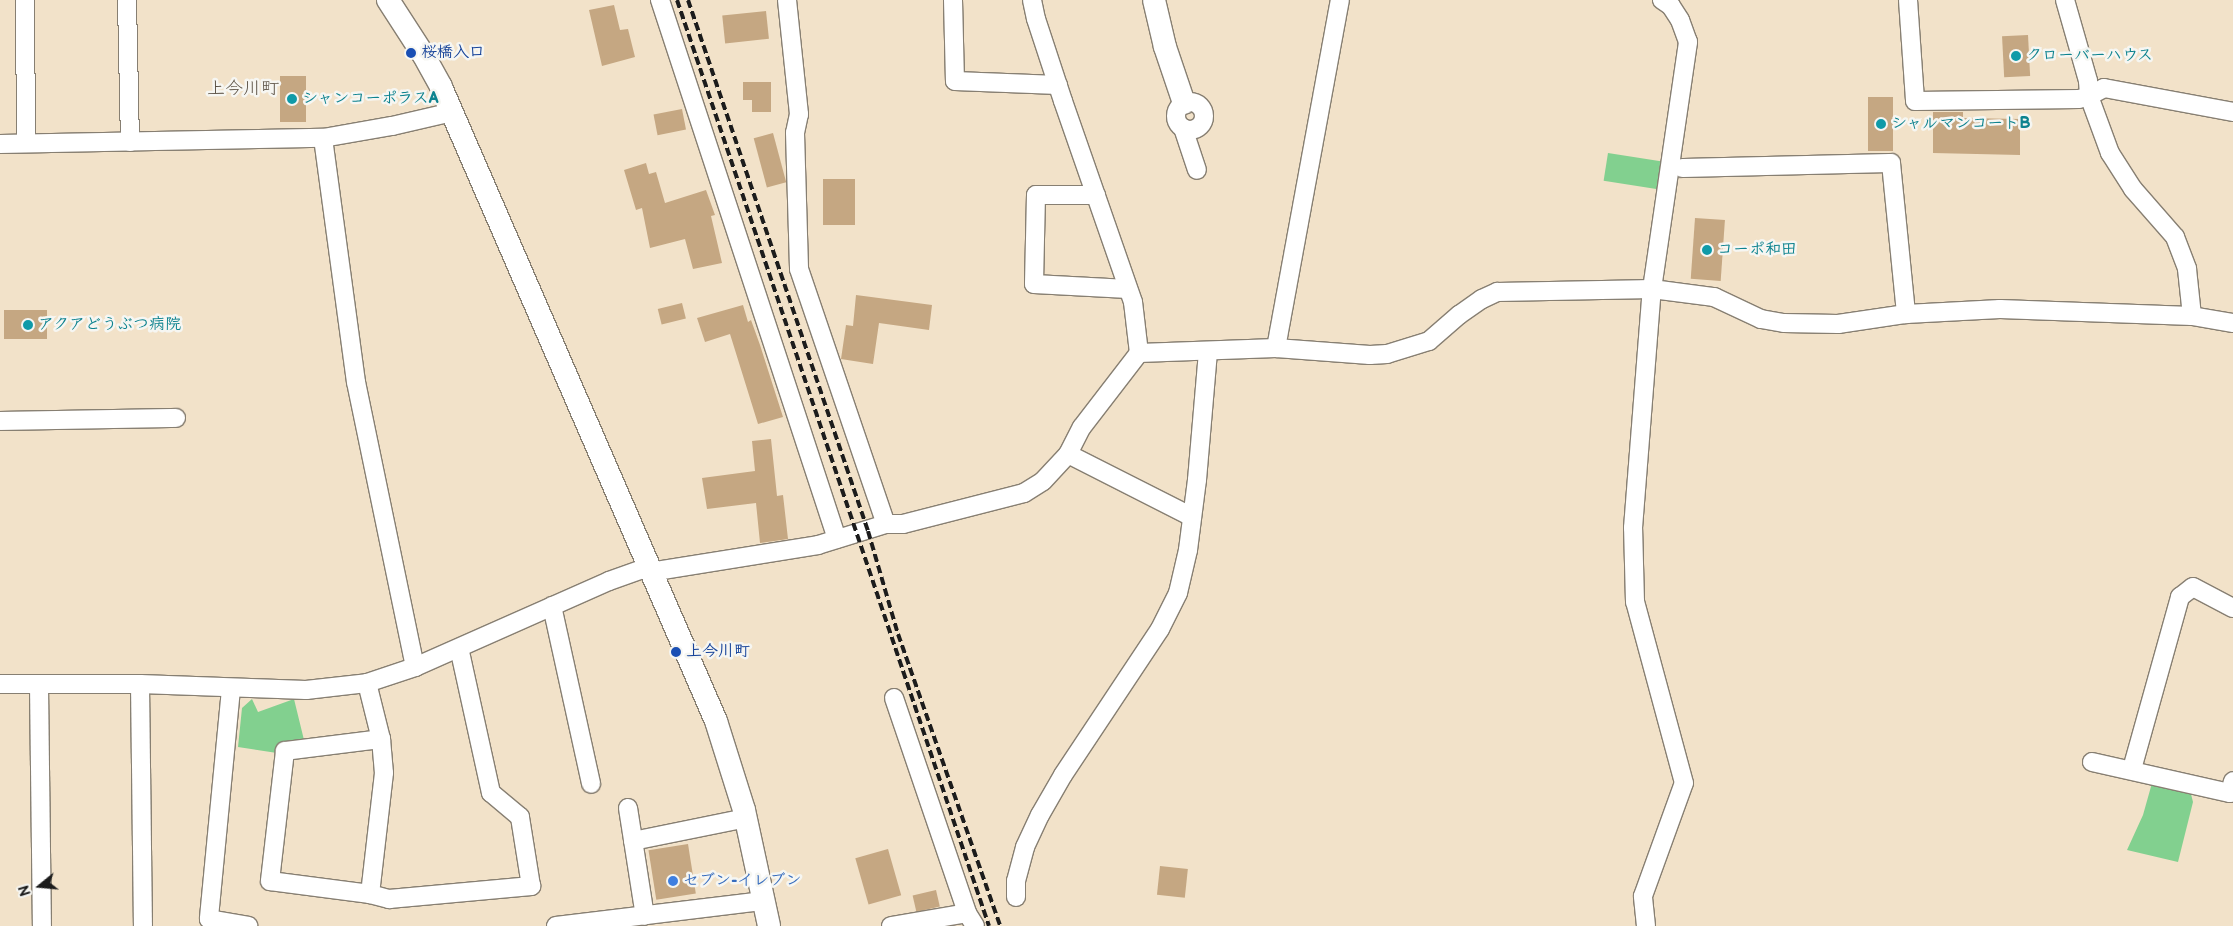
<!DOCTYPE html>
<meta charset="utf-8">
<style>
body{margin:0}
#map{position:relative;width:2233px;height:926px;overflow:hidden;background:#f2e2c9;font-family:"Balsamiq Sans","Klee One",sans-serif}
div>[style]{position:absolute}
.green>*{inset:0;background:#82d08f;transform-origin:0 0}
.building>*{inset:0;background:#c5a782;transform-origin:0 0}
.roads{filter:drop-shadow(1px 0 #877f72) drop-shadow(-1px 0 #877f72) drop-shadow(0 1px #877f72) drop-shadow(0 -1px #877f72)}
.minor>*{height:18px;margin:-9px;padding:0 9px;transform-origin:9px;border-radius:9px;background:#fff}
.minor>.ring{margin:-9px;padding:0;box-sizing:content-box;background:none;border:18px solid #fff;border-radius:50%}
.tertiary>*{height:22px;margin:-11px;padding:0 11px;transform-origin:11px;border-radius:11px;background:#fff}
.rail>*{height:4px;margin-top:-2px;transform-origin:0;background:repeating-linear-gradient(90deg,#1c1c1c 0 8px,transparent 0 12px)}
.dots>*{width:14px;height:14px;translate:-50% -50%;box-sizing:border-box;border:2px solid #f6f6f2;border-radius:50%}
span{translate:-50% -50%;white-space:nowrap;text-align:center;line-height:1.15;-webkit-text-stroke:5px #f6f6f2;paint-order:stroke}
.transit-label{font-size:16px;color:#164399;font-weight:700}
.left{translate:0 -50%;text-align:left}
.culture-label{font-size:16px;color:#0d838f;font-weight:700}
.shop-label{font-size:16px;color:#366cbe;font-weight:700}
.neighbourhood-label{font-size:18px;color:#574d40}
.north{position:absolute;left:15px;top:861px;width:50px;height:50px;-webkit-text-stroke:4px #f6f6f2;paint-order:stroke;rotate:253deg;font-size:14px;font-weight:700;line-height:20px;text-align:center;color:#1c1c1c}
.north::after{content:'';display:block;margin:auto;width:18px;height:22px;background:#1c1c1c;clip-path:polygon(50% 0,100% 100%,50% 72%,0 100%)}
</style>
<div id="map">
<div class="green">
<i style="left:1608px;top:153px;width:55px;height:28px;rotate:9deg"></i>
<i style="clip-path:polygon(252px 699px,258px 712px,294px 699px,304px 740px,278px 747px,277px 753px,238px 747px,242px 708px)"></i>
<i style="clip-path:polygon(2152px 783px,2191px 794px,2193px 802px,2178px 862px,2127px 850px,2143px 815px)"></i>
</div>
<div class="building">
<i style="clip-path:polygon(614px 5px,620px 30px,628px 29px,635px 57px,602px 66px,589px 10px)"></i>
<i style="left:766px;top:11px;width:28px;height:44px;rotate:84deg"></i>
<i style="left:2028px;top:35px;width:41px;height:26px;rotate:87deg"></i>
<i style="left:280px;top:76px;width:26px;height:46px"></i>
<i style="clip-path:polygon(743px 82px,771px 82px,771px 112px,752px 112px,752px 100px,743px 100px)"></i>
<i style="left:1868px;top:97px;width:25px;height:54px"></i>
<i style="left:682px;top:109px;width:21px;height:29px;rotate:79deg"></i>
<i style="clip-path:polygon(1933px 112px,1963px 112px,1963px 118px,2020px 119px,2020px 155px,1933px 153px)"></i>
<i style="left:773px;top:133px;width:51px;height:20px;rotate:75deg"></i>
<i style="clip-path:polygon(646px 163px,649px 174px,656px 172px,665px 203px,706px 190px,715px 215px,711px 216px,722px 263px,693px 269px,685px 239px,650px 248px,642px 208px,636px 210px,624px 170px)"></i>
<i style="left:823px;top:179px;width:32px;height:46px"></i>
<i style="left:1695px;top:218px;width:30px;height:61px;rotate:4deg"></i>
<i style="clip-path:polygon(856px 295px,932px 305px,929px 330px,879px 323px,873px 364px,841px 359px,846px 325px,853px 326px)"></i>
<i style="left:682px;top:303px;width:16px;height:25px;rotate:76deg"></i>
<i style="clip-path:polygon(743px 305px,748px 322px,751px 320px,760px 345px,783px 417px,758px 424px,730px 334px,705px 342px,697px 318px)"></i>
<i style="left:4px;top:310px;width:43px;height:29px"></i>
<i style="clip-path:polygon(771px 439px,777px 496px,783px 495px,788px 539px,760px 543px,756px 503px,707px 509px,702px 478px,755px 471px,752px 441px)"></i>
<i style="left:688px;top:844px;width:50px;height:40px;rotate:81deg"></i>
<i style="left:888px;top:849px;width:48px;height:34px;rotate:74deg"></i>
<i style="left:1160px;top:866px;width:28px;height:29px;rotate:6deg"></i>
<i style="left:936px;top:890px;width:17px;height:24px;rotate:77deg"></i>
</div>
<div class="roads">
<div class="minor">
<i style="left:25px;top:0;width:143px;rotate:89.6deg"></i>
<i style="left:127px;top:0;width:142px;rotate:88.8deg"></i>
<i style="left:660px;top:0;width:567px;rotate:71.82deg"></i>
<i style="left:787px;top:0;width:115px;rotate:84deg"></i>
<i style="left:799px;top:114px;width:19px;rotate:102deg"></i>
<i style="left:795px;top:133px;width:136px;rotate:88.3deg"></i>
<i style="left:799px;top:269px;width:269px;rotate:71.2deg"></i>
<i style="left:953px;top:0;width:81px;rotate:88.6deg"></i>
<i style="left:955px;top:81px;width:103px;rotate:2.2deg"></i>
<i style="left:1908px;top:0;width:101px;rotate:86deg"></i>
<i style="left:1915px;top:101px;width:164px;rotate:-0.7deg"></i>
<i style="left:2079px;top:99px;width:10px;rotate:-17deg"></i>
<i style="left:2089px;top:96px;width:17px;rotate:-28deg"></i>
<i style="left:2104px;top:88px;width:131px;rotate:10.5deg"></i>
<i style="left:2065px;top:0;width:84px;rotate:74.1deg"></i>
<i style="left:2088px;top:81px;width:15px;rotate:86deg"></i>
<i style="left:2089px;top:96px;width:61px;rotate:69.8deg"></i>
<i style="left:2110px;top:153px;width:43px;rotate:57.4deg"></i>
<i style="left:2133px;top:189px;width:64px;rotate:48.8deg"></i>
<i style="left:2175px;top:237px;width:34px;rotate:69deg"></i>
<i style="left:2187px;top:269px;width:47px;rotate:83.9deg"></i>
<i class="ring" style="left:1176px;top:102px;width:10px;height:10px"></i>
<i style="left:1183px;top:128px;width:44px;rotate:71.6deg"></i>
<i style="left:323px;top:138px;width:246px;rotate:82.3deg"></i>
<i style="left:356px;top:382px;width:291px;rotate:78.3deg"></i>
<i style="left:0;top:144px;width:323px;rotate:-1.1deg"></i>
<i style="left:323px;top:138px;width:70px;rotate:-9.9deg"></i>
<i style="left:392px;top:126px;width:62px;rotate:-13.1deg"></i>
<i style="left:1682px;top:168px;width:209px;rotate:-1.4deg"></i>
<i style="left:1891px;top:163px;width:152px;rotate:84.3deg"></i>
<i style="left:1096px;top:195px;width:60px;rotate:180deg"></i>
<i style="left:1036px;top:195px;width:89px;rotate:91.3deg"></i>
<i style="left:1034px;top:284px;width:94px;rotate:3deg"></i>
<i style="left:1276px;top:348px;width:354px;rotate:-79.6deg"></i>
<i style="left:1139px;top:353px;width:137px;rotate:-2.1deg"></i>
<i style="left:1276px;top:348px;width:94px;rotate:4.3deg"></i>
<i style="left:1370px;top:355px;width:17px;rotate:-3deg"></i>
<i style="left:1387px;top:354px;width:44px;rotate:-17.2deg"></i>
<i style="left:1429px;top:341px;width:40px;rotate:-41deg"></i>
<i style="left:1459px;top:315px;width:28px;rotate:-35deg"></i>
<i style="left:1482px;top:299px;width:17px;rotate:-25deg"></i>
<i style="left:1497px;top:292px;width:155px;rotate:-1.1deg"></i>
<i style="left:1652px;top:289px;width:63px;rotate:7.4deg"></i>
<i style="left:1714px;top:297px;width:52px;rotate:25.1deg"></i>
<i style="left:1761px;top:319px;width:23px;rotate:10deg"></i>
<i style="left:1784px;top:323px;width:54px;rotate:1.1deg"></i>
<i style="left:1838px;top:324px;width:69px;rotate:-8.4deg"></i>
<i style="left:1906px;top:314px;width:94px;rotate:-3deg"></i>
<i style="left:2000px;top:309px;width:192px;rotate:2.1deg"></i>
<i style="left:2192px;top:316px;width:42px;rotate:9.7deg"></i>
<i style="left:0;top:421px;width:176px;rotate:-1deg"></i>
<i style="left:1068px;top:454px;width:139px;rotate:26.9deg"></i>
<i style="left:650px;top:572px;width:170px;rotate:-9.1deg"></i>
<i style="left:818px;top:545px;width:71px;rotate:-17.2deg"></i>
<i style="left:886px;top:524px;width:17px"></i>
<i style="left:903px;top:524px;width:125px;rotate:-14.4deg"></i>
<i style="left:1024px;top:493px;width:22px;rotate:-32deg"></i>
<i style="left:1043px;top:481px;width:37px;rotate:-47deg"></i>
<i style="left:1068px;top:454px;width:30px;rotate:-63deg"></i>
<i style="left:1082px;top:427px;width:93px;rotate:-52.4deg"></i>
<i style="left:1139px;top:353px;width:51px;rotate:-96.7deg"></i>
<i style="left:1133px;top:302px;width:213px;rotate:-109.2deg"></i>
<i style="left:1063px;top:101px;width:86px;rotate:-108.2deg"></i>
<i style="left:1036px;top:19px;width:19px;rotate:-102deg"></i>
<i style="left:552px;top:606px;width:182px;rotate:77.6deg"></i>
<i style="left:367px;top:683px;width:58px;rotate:76deg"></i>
<i style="left:381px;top:739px;width:34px;rotate:85deg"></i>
<i style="left:384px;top:773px;width:122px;rotate:96.6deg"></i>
<i style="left:0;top:684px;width:140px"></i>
<i style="left:140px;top:684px;width:166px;rotate:2.1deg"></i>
<i style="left:306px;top:690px;width:61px;rotate:-6.5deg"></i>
<i style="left:367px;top:683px;width:51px;rotate:-18.4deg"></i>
<i style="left:415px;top:667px;width:212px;rotate:-23.9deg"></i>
<i style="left:609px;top:581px;width:41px;rotate:-19.7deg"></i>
<i style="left:140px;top:684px;width:242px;rotate:89.3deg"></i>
<i style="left:39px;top:686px;width:240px;rotate:89.3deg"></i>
<i style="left:231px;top:689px;width:231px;rotate:95.5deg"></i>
<i style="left:209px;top:919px;width:40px;rotate:10deg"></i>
<i style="left:894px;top:698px;width:227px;rotate:71.2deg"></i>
<i style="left:967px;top:913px;width:15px;rotate:58deg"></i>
<i style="left:381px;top:739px;width:97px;rotate:172.9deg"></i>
<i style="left:285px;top:751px;width:131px;rotate:96.6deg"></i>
<i style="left:270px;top:881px;width:101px;rotate:7.4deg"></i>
<i style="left:370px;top:894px;width:20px;rotate:15deg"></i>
<i style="left:389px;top:899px;width:143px;rotate:-5.2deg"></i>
<i style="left:531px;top:886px;width:70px;rotate:-99.1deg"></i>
<i style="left:520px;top:817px;width:38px;rotate:-140deg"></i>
<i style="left:491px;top:793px;width:148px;rotate:-102.4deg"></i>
<i style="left:2092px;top:762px;width:141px;rotate:12.7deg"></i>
<i style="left:2230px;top:793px;width:12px;rotate:-76deg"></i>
<i style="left:2132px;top:769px;width:179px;rotate:-74.4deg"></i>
<i style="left:2180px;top:597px;width:16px;rotate:-38deg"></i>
<i style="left:2193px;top:587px;width:45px;rotate:27.7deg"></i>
<i style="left:628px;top:808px;width:109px;rotate:81.1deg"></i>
<i style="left:633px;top:841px;width:115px;rotate:-11.5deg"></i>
<i style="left:1016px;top:897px;width:16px;rotate:-90deg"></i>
<i style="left:1016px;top:881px;width:35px;rotate:-75deg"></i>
<i style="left:1025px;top:847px;width:35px;rotate:-65deg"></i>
<i style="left:1040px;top:815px;width:46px;rotate:-60.1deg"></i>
<i style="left:1063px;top:775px;width:175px;rotate:-56.4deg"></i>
<i style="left:1160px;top:629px;width:40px;rotate:-63.4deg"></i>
<i style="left:1178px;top:593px;width:44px;rotate:-76.9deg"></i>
<i style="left:1188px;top:550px;width:71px;rotate:-82.7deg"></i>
<i style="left:1197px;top:480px;width:129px;rotate:-85.1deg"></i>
<i style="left:556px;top:926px;width:209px;rotate:-6.9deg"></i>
<i style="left:891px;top:926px;width:77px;rotate:-9.7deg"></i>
<i style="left:1646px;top:926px;width:30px;rotate:-96deg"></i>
<i style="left:1643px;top:896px;width:120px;rotate:-70.1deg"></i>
<i style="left:1684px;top:783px;width:188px;rotate:-105.1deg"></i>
<i style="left:1635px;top:602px;width:74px;rotate:-91.5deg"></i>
<i style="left:1633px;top:528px;width:240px;rotate:-85.5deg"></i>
<i style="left:1652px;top:289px;width:250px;rotate:-81.7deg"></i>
<i style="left:1688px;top:42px;width:23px;rotate:-110deg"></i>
<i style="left:1680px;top:20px;width:17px;rotate:-123deg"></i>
<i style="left:1671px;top:6px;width:11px;rotate:-146deg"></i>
</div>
<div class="tertiary">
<i style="left:388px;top:0;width:64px;rotate:57.1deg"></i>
<i style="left:423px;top:54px;width:38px;rotate:61deg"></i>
<i style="left:441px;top:87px;width:691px;rotate:66.55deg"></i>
<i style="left:716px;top:721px;width:93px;rotate:72.5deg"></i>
<i style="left:744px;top:810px;width:119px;rotate:77.8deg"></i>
<i style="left:1154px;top:0;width:48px;rotate:76.8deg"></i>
<i style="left:1165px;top:47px;width:59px;rotate:71.3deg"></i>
</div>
</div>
<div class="rail">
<i style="left:677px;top:0;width:977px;rotate:71.38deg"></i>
<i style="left:688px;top:0;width:561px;rotate:71.27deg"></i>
<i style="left:868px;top:531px;width:107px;rotate:73.8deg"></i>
<i style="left:898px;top:634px;width:309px;rotate:70.7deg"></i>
</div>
<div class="dots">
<i style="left:411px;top:53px;background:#1a4fb4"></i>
<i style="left:2016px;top:56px;background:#0f9aa8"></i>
<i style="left:292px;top:99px;background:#0f9aa8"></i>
<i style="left:1881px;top:124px;background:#0f9aa8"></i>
<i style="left:1707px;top:250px;background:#0f9aa8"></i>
<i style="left:28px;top:325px;background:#0f9aa8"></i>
<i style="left:676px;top:652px;background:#1a4fb4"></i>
<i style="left:673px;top:881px;background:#3f7fe0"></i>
</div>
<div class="transit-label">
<span class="left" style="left:421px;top:53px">桜橋入口</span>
<span class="left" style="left:686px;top:652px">上今川町</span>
</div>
<div class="culture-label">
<span class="left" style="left:2026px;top:56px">クローバーハウス</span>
<span class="left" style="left:302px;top:99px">シャンコーポラスA</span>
<span class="left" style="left:1891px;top:124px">シャルマンコートB</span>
<span class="left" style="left:1717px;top:250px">コーポ和田</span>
<span class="left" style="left:38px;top:325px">アクアどうぶつ病院</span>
</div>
<div class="shop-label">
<span class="left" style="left:683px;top:881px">セブン-イレブン</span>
</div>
<div class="neighbourhood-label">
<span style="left:243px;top:89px">上今川町</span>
</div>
<div class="north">N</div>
</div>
